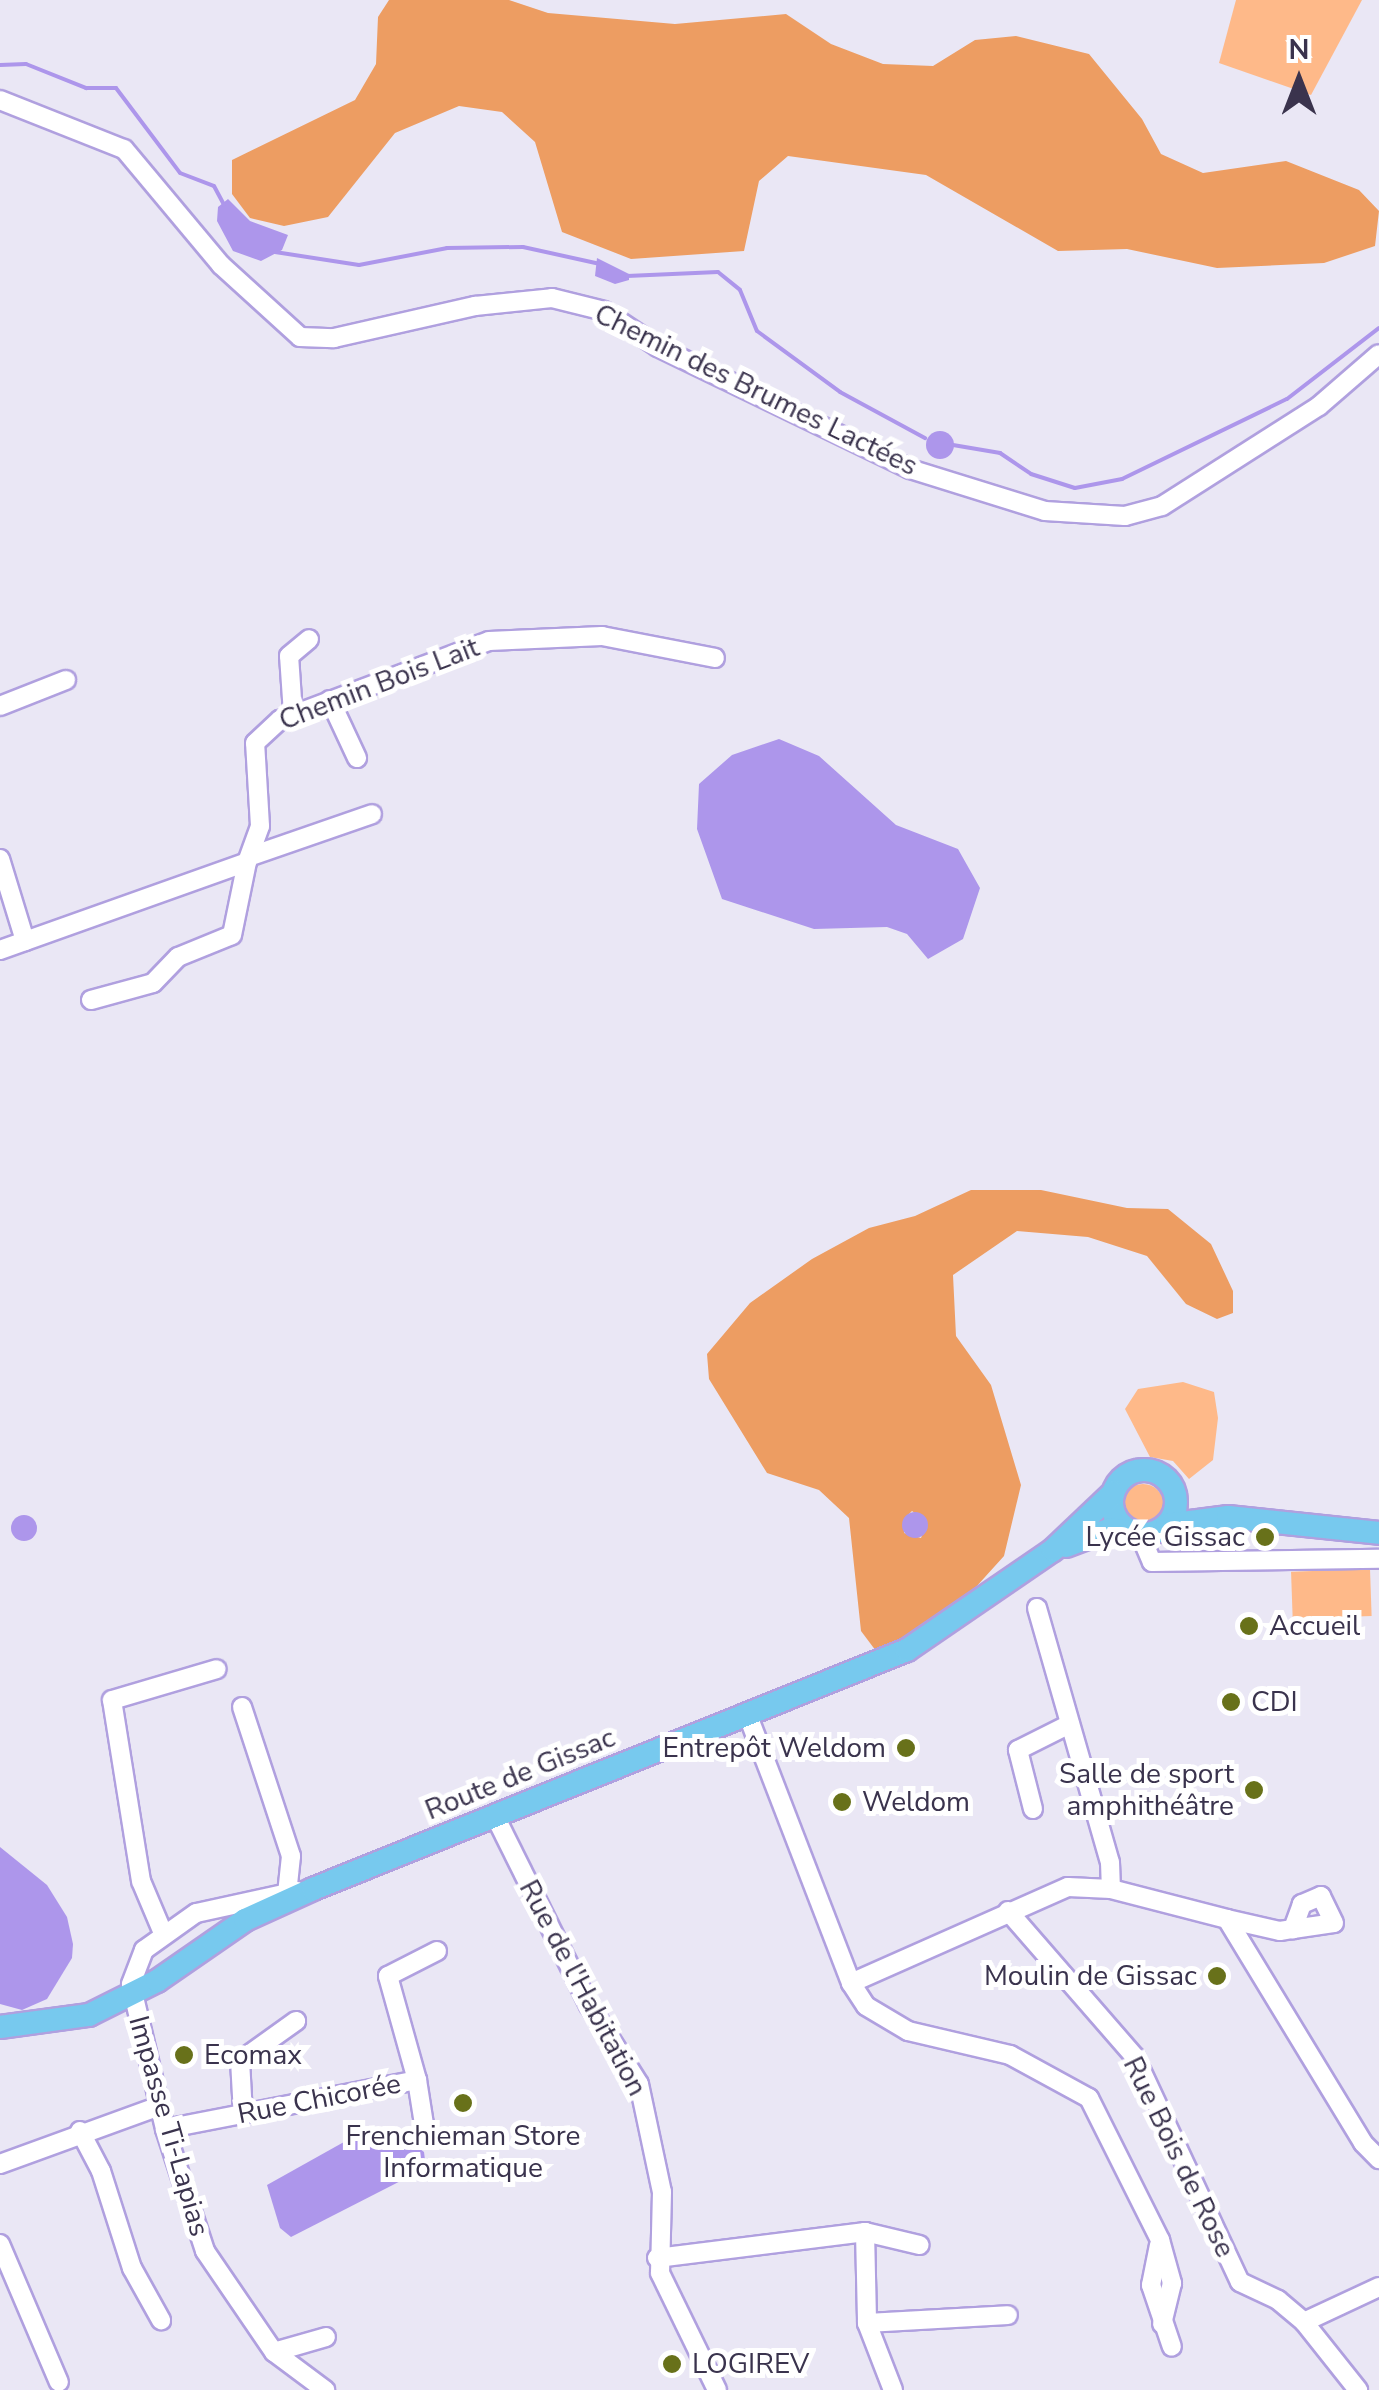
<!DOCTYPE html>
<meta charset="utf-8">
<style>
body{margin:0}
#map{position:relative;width:1379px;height:2390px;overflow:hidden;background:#eae7f5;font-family:"Nunito Sans",sans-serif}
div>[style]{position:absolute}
.green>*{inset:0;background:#feb989;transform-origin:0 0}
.round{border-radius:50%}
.forest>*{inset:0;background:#ed9d62}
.water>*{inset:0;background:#ad96eb}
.stream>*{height:4px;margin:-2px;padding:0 2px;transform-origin:2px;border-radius:2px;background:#ad96eb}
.roads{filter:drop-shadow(2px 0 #b0a0df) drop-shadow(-2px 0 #b0a0df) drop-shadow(0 2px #b0a0df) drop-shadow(0 -2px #b0a0df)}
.minor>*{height:18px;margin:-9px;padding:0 9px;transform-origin:9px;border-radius:9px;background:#fff}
.major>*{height:22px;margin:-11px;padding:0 11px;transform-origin:11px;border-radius:11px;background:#77c9ee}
.major>.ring{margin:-11px;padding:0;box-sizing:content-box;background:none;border:22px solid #77c9ee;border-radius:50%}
.dots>*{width:28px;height:28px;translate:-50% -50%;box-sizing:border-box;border:5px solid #fff;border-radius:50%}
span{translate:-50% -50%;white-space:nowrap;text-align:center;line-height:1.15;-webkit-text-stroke:10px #fff;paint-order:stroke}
.street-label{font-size:28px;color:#3a334d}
.poi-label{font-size:28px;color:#3a334d}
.right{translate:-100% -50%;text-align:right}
.left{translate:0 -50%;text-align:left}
.north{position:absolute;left:1249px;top:30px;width:100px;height:100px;-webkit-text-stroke:8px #fff;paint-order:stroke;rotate:0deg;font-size:28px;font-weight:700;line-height:40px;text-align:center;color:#3a334d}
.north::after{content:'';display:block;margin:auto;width:35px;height:45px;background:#3a334d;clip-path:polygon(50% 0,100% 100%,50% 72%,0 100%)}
</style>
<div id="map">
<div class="green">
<i style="clip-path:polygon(1236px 0,1362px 0,1311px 95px,1219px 63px)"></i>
<i style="clip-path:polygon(1183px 1382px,1214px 1392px,1218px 1418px,1213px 1460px,1189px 1479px,1173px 1461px,1150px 1457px,1125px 1409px,1138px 1389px)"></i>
<i class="round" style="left:1122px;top:1484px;width:42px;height:42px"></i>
<i style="left:1370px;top:1569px;width:47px;height:79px;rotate:88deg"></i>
</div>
<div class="forest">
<i style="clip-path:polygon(389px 0,509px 0,548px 13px,675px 24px,786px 14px,831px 44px,883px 64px,933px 66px,975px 40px,1016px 36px,1089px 54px,1142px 119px,1161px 154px,1203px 173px,1286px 161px,1359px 190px,1379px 211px,1375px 246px,1324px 263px,1217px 268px,1127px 249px,1058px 251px,926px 175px,788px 156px,759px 181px,744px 251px,631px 259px,562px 232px,535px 142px,502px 112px,459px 106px,395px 133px,328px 217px,284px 226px,250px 218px,232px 194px,232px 160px,355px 100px,376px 64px,378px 17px)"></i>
<i style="clip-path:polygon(evenodd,971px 1190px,1041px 1190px,1127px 1208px,1168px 1209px,1211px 1244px,1233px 1291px,1233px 1313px,1217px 1319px,1186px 1304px,1147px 1256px,1088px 1237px,1017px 1231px,953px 1275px,956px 1336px,991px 1385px,1021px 1485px,1004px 1556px,947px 1619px,876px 1651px,861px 1631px,849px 1518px,819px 1490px,767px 1473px,709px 1379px,707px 1354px,750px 1303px,812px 1259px,869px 1228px,915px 1216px,971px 1190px,912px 1511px,927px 1522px,921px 1538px,904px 1533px,904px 1519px,912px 1511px)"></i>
</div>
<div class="water">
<i style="clip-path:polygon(228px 199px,250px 221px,288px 235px,282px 250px,261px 261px,233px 251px,217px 221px,218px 207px)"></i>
<i style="clip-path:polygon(597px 258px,629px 274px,629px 280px,615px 284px,595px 276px)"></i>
<i class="round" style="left:926px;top:431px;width:28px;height:28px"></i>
<i style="clip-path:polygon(779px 739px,819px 756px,896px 825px,958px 849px,980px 888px,963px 939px,928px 959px,907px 934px,887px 927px,814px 929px,722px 899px,697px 829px,699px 784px,732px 755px)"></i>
<i class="round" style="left:902px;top:1512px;width:26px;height:26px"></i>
<i class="round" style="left:11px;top:1515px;width:26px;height:26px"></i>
<i style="clip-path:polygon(0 1847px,47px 1885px,67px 1917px,73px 1944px,72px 1958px,47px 1999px,22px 2010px,0 2004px)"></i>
<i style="clip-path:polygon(360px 2133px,399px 2133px,424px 2152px,426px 2168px,291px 2237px,280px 2228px,267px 2185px)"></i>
</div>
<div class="stream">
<i style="left:0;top:65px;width:26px;rotate:-2deg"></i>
<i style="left:26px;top:64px;width:65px;rotate:21.8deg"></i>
<i style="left:86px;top:88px;width:30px"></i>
<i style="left:116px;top:88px;width:106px;rotate:53deg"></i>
<i style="left:180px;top:173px;width:36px;rotate:21deg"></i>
<i style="left:214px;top:186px;width:21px;rotate:62deg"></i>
<i style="left:275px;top:252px;width:85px;rotate:8.8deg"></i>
<i style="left:359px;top:265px;width:90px;rotate:-10.9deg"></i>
<i style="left:447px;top:248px;width:76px;rotate:-0.8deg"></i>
<i style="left:523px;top:247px;width:79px;rotate:12.4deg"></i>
<i style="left:627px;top:276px;width:91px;rotate:-2.5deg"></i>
<i style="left:718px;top:272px;width:28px;rotate:39deg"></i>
<i style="left:740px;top:290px;width:44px;rotate:67.5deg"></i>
<i style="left:757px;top:331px;width:103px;rotate:36.3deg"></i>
<i style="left:840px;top:392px;width:97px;rotate:28.4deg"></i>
<i style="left:953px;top:445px;width:48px;rotate:9.7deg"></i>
<i style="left:1000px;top:453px;width:37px;rotate:34deg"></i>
<i style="left:1031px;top:474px;width:46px;rotate:17.7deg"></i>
<i style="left:1075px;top:488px;width:48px;rotate:-10.8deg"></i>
<i style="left:1122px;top:479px;width:183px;rotate:-25.9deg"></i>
<i style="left:1287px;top:399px;width:116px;rotate:-37.7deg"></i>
</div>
<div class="roads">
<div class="minor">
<i style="left:0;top:100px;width:133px;rotate:21.6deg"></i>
<i style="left:124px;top:149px;width:151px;rotate:50.1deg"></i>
<i style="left:221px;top:265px;width:107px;rotate:42.3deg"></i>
<i style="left:300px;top:337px;width:34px;rotate:2deg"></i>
<i style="left:334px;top:338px;width:145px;rotate:-12.8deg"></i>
<i style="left:475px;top:306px;width:77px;rotate:-5.9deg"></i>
<i style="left:552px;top:298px;width:54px;rotate:14deg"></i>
<i style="left:604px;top:311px;width:65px;rotate:33.7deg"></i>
<i style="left:658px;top:347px;width:280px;rotate:25.8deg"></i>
<i style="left:910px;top:469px;width:141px;rotate:17.3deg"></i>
<i style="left:1045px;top:511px;width:80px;rotate:3.6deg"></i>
<i style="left:1125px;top:516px;width:38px;rotate:-15deg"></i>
<i style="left:1162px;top:506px;width:186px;rotate:-32.5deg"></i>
<i style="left:1319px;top:406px;width:79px;rotate:-40.9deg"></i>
<i style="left:330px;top:700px;width:64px;rotate:65deg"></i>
<i style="left:0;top:706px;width:71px;rotate:-21.5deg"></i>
<i style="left:293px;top:714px;width:58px;rotate:-93.9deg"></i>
<i style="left:289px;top:656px;width:26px;rotate:-40deg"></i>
<i style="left:251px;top:856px;width:128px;rotate:-19.1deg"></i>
<i style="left:0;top:859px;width:86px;rotate:73deg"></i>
<i style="left:0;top:950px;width:262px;rotate:-19.6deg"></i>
<i style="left:247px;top:862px;width:38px;rotate:-70deg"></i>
<i style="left:260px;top:826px;width:83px;rotate:-93.4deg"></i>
<i style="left:255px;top:743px;width:34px;rotate:-43deg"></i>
<i style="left:280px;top:720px;width:223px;rotate:-20.7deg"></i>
<i style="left:489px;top:641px;width:113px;rotate:-2.5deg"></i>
<i style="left:602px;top:636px;width:115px;rotate:11deg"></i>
<i style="left:91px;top:1000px;width:64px;rotate:-15.3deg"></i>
<i style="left:153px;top:983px;width:36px;rotate:-46deg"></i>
<i style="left:178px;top:957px;width:58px;rotate:-22.2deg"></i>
<i style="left:232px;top:935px;width:75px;rotate:-78.4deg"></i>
<i style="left:1140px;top:1534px;width:30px;rotate:67deg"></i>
<i style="left:1152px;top:1562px;width:227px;rotate:-0.8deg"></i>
<i style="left:1037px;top:1608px;width:264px;rotate:74deg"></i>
<i style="left:1110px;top:1862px;width:27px;rotate:88deg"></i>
<i style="left:242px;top:1707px;width:157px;rotate:71.8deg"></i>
<i style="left:291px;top:1856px;width:36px;rotate:96deg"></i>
<i style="left:748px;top:1716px;width:286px;rotate:68.9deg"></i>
<i style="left:851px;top:1983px;width:237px;rotate:-23.9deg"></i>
<i style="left:1068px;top:1887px;width:43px;rotate:2.7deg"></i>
<i style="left:1111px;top:1889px;width:120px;rotate:14.5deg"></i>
<i style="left:1227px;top:1919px;width:262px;rotate:58.7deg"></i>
<i style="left:1363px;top:2143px;width:23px;rotate:45deg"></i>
<i style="left:1033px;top:1809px;width:61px;rotate:-104.3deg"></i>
<i style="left:1018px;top:1750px;width:58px;rotate:-26.6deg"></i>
<i style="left:495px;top:1816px;width:211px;rotate:63.6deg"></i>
<i style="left:589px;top:2005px;width:93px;rotate:57.7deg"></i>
<i style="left:639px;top:2084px;width:110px;rotate:78deg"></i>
<i style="left:662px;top:2192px;width:81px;rotate:91.4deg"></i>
<i style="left:660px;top:2273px;width:130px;rotate:64deg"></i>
<i style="left:297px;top:1891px;width:103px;rotate:167.7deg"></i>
<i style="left:196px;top:1913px;width:64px;rotate:144.6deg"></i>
<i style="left:144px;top:1950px;width:36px;rotate:111deg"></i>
<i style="left:131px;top:1984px;width:149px;rotate:76.8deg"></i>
<i style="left:165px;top:2129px;width:128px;rotate:71.8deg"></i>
<i style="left:205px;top:2251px;width:122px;rotate:55.7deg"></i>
<i style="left:274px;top:2352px;width:64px;rotate:36.7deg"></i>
<i style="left:1008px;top:1911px;width:194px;rotate:49deg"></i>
<i style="left:1135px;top:2057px;width:248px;rotate:65deg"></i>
<i style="left:1240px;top:2282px;width:42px;rotate:25.3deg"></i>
<i style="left:1278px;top:2300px;width:34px;rotate:40deg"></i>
<i style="left:1304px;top:2322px;width:87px;rotate:51.5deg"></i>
<i style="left:1227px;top:1919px;width:54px;rotate:12.8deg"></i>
<i style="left:1280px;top:1931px;width:13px;rotate:-9deg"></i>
<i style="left:1293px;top:1929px;width:41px;rotate:-8.3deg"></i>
<i style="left:1334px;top:1923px;width:30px;rotate:-116deg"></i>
<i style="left:1321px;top:1896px;width:21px;rotate:157deg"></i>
<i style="left:1302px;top:1904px;width:27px;rotate:110deg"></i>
<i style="left:163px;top:1933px;width:56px;rotate:-112.9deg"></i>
<i style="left:141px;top:1881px;width:183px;rotate:-99.1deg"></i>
<i style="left:112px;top:1700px;width:109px;rotate:-16.4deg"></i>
<i style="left:851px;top:1983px;width:27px;rotate:57deg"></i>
<i style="left:866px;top:2006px;width:49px;rotate:30.8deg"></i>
<i style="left:908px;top:2031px;width:105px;rotate:13.2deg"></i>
<i style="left:1010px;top:2055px;width:90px;rotate:28.6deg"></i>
<i style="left:1089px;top:2098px;width:159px;rotate:63.4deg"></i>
<i style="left:1160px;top:2240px;width:45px;rotate:74.4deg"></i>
<i style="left:1172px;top:2283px;width:42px;rotate:103.7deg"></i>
<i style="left:417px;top:2080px;width:108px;rotate:-105.6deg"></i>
<i style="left:388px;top:1976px;width:55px;rotate:-27deg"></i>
<i style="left:243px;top:2114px;width:53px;rotate:-93.2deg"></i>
<i style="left:240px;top:2061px;width:69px;rotate:-35.5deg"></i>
<i style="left:165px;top:2129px;width:257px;rotate:-11deg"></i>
<i style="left:417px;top:2080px;width:58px;rotate:81deg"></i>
<i style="left:80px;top:2131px;width:45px;rotate:62.3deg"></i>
<i style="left:101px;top:2171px;width:102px;rotate:72.3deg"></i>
<i style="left:132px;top:2268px;width:60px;rotate:60.9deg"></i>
<i style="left:0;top:2164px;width:169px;rotate:-20deg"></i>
<i style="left:865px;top:2232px;width:91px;rotate:88.7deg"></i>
<i style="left:867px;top:2323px;width:72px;rotate:68.8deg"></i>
<i style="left:0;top:2244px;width:150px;rotate:66.9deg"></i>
<i style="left:1159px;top:2245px;width:41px;rotate:101.3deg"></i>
<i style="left:1151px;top:2285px;width:65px;rotate:71.3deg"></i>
<i style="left:657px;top:2258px;width:210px;rotate:-7.1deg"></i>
<i style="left:865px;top:2232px;width:56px;rotate:13.5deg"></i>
<i style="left:1304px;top:2322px;width:83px;rotate:-25deg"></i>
<i style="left:867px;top:2323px;width:141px;rotate:-3.2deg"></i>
<i style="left:274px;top:2352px;width:54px;rotate:-16.1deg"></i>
</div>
<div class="major">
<i class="ring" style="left:1112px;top:1470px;width:42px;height:42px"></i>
<i style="left:1167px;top:1525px;width:62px;rotate:-7.5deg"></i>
<i style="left:1228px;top:1517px;width:152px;rotate:6deg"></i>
<i style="left:1066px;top:1546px;width:48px;rotate:-20.7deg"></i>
<i style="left:1111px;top:1529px;width:23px;rotate:10deg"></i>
<i style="left:0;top:2027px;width:90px;rotate:-7.7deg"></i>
<i style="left:89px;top:2015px;width:76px;rotate:-26.6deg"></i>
<i style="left:157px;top:1981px;width:107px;rotate:-34.7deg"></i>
<i style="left:245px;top:1920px;width:75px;rotate:-24.5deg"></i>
<i style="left:313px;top:1889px;width:640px;rotate:-21.92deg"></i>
<i style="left:907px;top:1650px;width:177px;rotate:-34.4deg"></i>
<i style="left:1053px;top:1550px;width:83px;rotate:-43.5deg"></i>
</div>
</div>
<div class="dots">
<i style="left:1265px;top:1537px;background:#68711a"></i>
<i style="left:1249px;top:1626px;background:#68711a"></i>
<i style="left:1231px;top:1702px;background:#68711a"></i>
<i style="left:906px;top:1748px;background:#68711a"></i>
<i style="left:1254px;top:1790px;background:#68711a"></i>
<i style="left:842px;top:1802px;background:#68711a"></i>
<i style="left:1217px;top:1976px;background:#68711a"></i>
<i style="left:184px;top:2055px;background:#68711a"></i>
<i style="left:463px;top:2103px;background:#68711a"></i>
<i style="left:672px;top:2364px;background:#68711a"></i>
</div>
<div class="street-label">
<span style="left:756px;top:390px;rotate:26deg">Chemin des Brumes Lactées</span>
<span style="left:379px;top:684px;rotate:-21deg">Chemin Bois Lait</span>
<span style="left:520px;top:1774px;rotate:-22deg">Route de Gissac</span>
<span style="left:583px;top:1988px;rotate:62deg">Rue de l'Habitation</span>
<span style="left:319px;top:2099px;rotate:-11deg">Rue Chicorée</span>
<span style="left:169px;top:2126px;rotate:74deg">Impasse Ti-Lapias</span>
<span style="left:1179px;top:2157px;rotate:64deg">Rue Bois de Rose</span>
</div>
<div class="poi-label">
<span class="right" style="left:1245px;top:1537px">Lycée Gissac</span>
<span class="left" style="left:1269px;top:1626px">Accueil</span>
<span class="left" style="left:1251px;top:1702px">CDI</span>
<span class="right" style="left:886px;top:1748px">Entrepôt Weldom</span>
<span class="right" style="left:1234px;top:1790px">Salle de sport<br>amphithéâtre</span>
<span class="left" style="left:862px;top:1802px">Weldom</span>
<span class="right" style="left:1197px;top:1976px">Moulin de Gissac</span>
<span class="left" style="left:204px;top:2055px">Ecomax</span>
<span style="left:463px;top:2152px">Frenchieman Store<br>Informatique</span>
<span class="left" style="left:692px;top:2364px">LOGIREV</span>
</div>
<div class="north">N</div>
</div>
